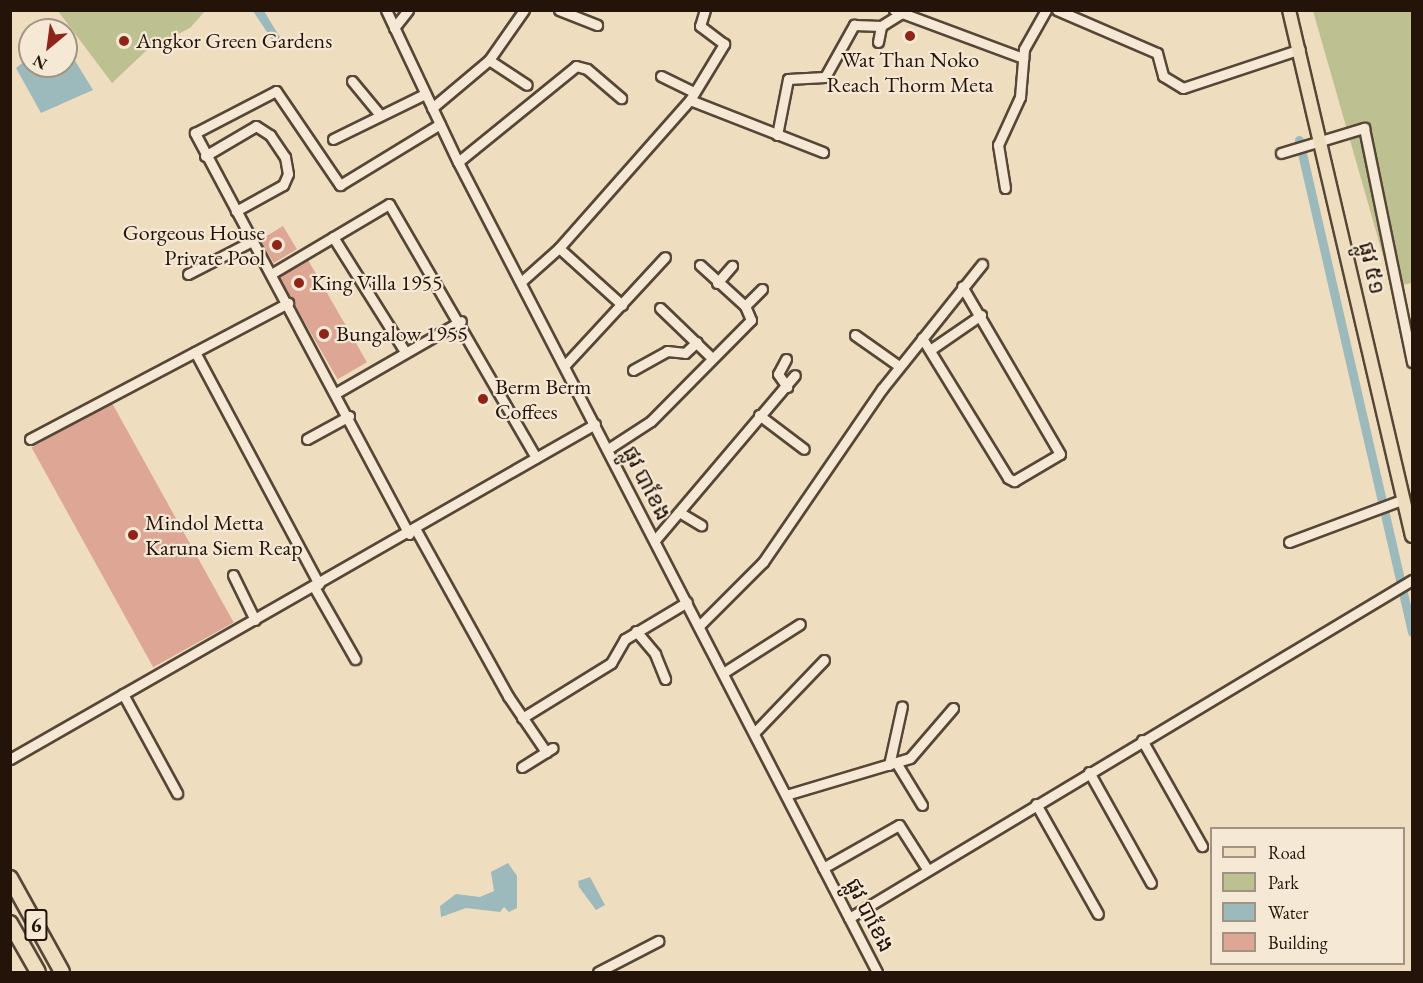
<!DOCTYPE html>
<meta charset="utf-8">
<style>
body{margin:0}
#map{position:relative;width:1423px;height:983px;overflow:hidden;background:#efddc0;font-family:"EB Garamond","Noto Sans Khmer",serif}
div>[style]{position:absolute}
.green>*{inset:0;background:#bdc090}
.water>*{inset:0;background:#9cbabb}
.canal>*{height:9px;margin:-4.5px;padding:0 4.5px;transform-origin:4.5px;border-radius:4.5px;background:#9cbabb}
.building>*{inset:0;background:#dea694;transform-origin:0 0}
.roads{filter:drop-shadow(2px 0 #564636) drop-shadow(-2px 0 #564636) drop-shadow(0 2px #564636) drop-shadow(0 -2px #564636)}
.minor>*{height:9px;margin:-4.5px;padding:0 4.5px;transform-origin:4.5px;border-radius:4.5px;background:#f5e9d6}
.major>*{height:12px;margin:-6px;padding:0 6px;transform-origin:6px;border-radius:6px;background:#efddc0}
.highway>*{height:14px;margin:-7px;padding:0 7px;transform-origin:7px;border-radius:7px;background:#efddc0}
.dots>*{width:16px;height:16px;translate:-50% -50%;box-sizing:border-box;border:3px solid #f5e9d6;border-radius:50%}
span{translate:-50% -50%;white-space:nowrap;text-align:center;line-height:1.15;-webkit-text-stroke:4.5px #f5e9d6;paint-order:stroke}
.shield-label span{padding:2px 4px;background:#f5e9d6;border:2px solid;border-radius:4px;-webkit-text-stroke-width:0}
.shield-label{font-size:21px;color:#231308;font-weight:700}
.poi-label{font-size:22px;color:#231308}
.left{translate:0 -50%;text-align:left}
.right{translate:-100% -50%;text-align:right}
.street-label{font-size:22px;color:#231308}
.frame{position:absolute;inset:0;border:12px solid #231308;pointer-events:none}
.legend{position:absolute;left:1210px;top:827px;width:195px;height:138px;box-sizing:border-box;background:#f5e9d6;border:2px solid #a19384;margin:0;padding:8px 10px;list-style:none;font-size:18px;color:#231308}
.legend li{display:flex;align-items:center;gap:12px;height:30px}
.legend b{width:30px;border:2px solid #a19384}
.north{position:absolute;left:18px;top:18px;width:60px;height:60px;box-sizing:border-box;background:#f5e9d6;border:2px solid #a19384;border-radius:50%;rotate:209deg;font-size:16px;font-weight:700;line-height:24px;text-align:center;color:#231308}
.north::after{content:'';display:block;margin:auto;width:21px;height:27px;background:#8f2418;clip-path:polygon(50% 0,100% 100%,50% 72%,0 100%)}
</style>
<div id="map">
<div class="green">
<i style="clip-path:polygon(58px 11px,205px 11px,190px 28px,147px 50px,112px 83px)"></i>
<i style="clip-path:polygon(1313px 11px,1412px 11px,1412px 283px,1392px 287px)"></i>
</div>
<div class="water">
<i style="clip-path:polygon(253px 11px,264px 11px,287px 49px,277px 47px)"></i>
<i style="clip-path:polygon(66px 46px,93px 90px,41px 113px,16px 68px,30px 57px,30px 66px,66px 66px)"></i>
<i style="clip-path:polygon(508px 863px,517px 876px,517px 908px,509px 912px,504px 907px,500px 912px,466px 908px,441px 917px,440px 906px,456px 894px,480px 897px,494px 891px,491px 872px)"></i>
<i style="clip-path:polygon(590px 877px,605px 905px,596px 910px,579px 887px,578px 881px)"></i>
</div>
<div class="canal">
<i style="left:1299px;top:140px;width:505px;rotate:77.06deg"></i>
</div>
<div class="building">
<i style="left:283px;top:226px;width:27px;height:27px;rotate:59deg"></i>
<i style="left:308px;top:260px;width:118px;height:34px;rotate:60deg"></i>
<i style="left:112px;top:403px;width:251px;height:92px;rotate:61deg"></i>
</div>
<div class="roads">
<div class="minor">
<i style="left:386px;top:10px;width:168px;rotate:64.7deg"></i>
<i style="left:458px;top:162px;width:912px;rotate:62.65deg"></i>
<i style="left:559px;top:10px;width:41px;rotate:21.5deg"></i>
<i style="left:894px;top:10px;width:138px;rotate:20.4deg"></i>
<i style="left:1057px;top:10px;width:109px;rotate:23.3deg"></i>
<i style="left:1157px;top:53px;width:24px;rotate:75deg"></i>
<i style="left:1163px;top:76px;width:23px;rotate:31deg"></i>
<i style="left:1183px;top:88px;width:123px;rotate:-18.4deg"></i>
<i style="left:394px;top:28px;width:23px;rotate:-52deg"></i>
<i style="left:878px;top:42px;width:16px;rotate:-79deg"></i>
<i style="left:881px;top:26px;width:25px;rotate:-32deg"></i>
<i style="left:489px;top:60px;width:45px;rotate:33.3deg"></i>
<i style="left:661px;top:76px;width:37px;rotate:26deg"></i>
<i style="left:352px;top:81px;width:44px;rotate:50.5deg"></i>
<i style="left:690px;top:100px;width:143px;rotate:21.4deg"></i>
<i style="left:432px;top:108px;width:75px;rotate:-40.1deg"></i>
<i style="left:489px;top:60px;width:61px;rotate:-55deg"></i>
<i style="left:777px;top:135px;width:57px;rotate:-78.9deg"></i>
<i style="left:788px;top:79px;width:37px;rotate:-3deg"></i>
<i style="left:825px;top:77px;width:60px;rotate:-60.9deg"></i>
<i style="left:854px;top:25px;width:27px;rotate:2deg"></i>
<i style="left:333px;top:139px;width:102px;rotate:-26.1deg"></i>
<i style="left:1281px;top:153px;width:87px;rotate:-16.8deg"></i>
<i style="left:1364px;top:128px;width:239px;rotate:78.4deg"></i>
<i style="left:205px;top:156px;width:59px;rotate:-30.5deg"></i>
<i style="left:256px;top:126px;width:17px;rotate:33deg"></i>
<i style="left:270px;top:135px;width:27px;rotate:56deg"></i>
<i style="left:285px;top:157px;width:17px;rotate:80deg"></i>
<i style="left:288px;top:174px;width:12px;rotate:114deg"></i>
<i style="left:283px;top:185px;width:54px;rotate:151deg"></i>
<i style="left:458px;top:162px;width:152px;rotate:-39.1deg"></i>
<i style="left:576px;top:66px;width:11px;rotate:15deg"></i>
<i style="left:587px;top:69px;width:45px;rotate:40.5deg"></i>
<i style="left:1005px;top:188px;width:44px;rotate:-99.2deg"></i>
<i style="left:998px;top:145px;width:53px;rotate:-65.4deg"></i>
<i style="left:1020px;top:97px;width:48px;rotate:-85.2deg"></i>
<i style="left:1024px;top:49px;width:45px;rotate:-60.6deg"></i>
<i style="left:333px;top:237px;width:136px;rotate:57.9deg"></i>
<i style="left:559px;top:248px;width:85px;rotate:42.1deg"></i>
<i style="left:188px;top:274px;width:72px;rotate:-27.3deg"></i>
<i style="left:271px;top:274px;width:137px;rotate:-30.7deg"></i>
<i style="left:389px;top:204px;width:293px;rotate:59.9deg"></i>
<i style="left:522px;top:281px;width:50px;rotate:-41.7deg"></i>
<i style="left:559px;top:248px;width:198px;rotate:-48.5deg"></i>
<i style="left:690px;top:100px;width:66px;rotate:-58.7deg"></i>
<i style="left:724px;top:44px;width:30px;rotate:-143deg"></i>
<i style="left:700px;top:26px;width:17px;rotate:-73deg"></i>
<i style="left:717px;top:283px;width:23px;rotate:-49deg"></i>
<i style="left:745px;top:306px;width:24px;rotate:-45deg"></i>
<i style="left:660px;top:308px;width:72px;rotate:43.9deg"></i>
<i style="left:855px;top:335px;width:54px;rotate:35.2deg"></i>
<i style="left:922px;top:338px;width:164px;rotate:58.4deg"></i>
<i style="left:1008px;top:478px;width:7px;rotate:27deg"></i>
<i style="left:1014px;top:481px;width:53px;rotate:-30.4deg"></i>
<i style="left:1060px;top:454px;width:194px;rotate:-120.3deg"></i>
<i style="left:930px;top:350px;width:62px;rotate:-34.5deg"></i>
<i style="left:195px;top:352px;width:263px;rotate:61.9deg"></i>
<i style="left:786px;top:359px;width:17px;rotate:118deg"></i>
<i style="left:778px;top:374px;width:16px;rotate:55deg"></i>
<i style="left:565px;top:365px;width:147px;rotate:-47.2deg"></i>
<i style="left:633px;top:370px;width:39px;rotate:-29deg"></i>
<i style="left:667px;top:351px;width:18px;rotate:6deg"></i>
<i style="left:685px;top:353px;width:16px;rotate:-43deg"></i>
<i style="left:336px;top:393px;width:144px;rotate:-29.9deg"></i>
<i style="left:759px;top:415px;width:56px;rotate:37.1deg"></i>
<i style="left:30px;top:439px;width:292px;rotate:-27.8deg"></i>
<i style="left:307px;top:439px;width:48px;rotate:-28.7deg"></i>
<i style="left:608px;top:449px;width:51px;rotate:-33.1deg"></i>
<i style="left:651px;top:421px;width:142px;rotate:-45.3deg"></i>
<i style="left:751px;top:320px;width:15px;rotate:-113deg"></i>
<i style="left:745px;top:306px;width:61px;rotate:-137.7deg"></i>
<i style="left:679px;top:512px;width:26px;rotate:31deg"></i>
<i style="left:416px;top:530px;width:190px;rotate:61deg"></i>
<i style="left:508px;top:696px;width:68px;rotate:55.8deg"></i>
<i style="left:409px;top:534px;width:455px;rotate:-118.1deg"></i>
<i style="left:195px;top:133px;width:91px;rotate:-27.4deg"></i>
<i style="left:276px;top:91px;width:114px;rotate:55.8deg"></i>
<i style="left:340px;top:185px;width:117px;rotate:-31.4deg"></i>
<i style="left:655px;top:540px;width:216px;rotate:-49.7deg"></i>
<i style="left:1289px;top:542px;width:123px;rotate:-20.5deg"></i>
<i style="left:233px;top:575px;width:50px;rotate:63.9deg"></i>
<i style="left:314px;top:587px;width:83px;rotate:60.3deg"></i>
<i style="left:699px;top:626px;width:91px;rotate:-45deg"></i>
<i style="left:763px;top:562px;width:210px;rotate:-55.5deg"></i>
<i style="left:882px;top:389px;width:160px;rotate:-51.3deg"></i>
<i style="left:636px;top:631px;width:30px;rotate:50deg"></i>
<i style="left:655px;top:654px;width:27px;rotate:68deg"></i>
<i style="left:723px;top:673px;width:91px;rotate:-32.5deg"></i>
<i style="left:123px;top:694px;width:113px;rotate:61.4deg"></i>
<i style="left:522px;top:718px;width:105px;rotate:-31.7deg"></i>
<i style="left:611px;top:663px;width:28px;rotate:-60deg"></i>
<i style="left:625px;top:639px;width:72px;rotate:-30.8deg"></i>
<i style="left:754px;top:733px;width:101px;rotate:-46.2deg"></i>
<i style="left:1142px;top:740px;width:122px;rotate:60.5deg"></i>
<i style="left:10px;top:759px;width:674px;rotate:-29.8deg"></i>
<i style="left:897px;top:764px;width:48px;rotate:58.6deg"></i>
<i style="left:889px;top:765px;width:60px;rotate:-77.6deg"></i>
<i style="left:522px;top:767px;width:36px;rotate:-32deg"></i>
<i style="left:1089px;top:772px;width:127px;rotate:60.8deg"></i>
<i style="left:786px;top:795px;width:129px;rotate:-16.6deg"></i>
<i style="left:910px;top:758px;width:66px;rotate:-49.3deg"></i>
<i style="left:1036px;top:804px;width:126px;rotate:60.6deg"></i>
<i style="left:823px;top:868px;width:87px;rotate:-29.5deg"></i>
<i style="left:899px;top:825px;width:52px;rotate:57.5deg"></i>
<i style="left:849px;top:918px;width:657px;rotate:-30.98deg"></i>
<i style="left:598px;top:972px;width:68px;rotate:-27.3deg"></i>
</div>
<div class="major">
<i style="left:1289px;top:10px;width:540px;rotate:76.84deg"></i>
</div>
<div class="highway">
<i style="left:10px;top:878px;width:107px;rotate:61deg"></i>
<i style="left:10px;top:923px;width:56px;rotate:60.3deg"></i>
</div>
</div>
<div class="dots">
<i style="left:910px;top:36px;background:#8f2418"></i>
<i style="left:124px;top:41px;background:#8f2418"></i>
<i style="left:277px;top:245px;background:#8f2418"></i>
<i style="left:299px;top:283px;background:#8f2418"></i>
<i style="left:324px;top:334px;background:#8f2418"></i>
<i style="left:483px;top:399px;background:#8f2418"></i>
<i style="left:133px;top:535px;background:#8f2418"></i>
</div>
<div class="shield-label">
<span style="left:36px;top:925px">6</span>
</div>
<div class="poi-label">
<span class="left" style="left:136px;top:41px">Angkor Green Gardens</span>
<span style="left:910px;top:72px">Wat Than Noko<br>Reach Thorm Meta</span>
<span class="right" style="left:265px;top:245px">Gorgeous House<br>Private Pool</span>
<span class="left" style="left:311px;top:283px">King Villa 1955</span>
<span class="left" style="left:336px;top:334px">Bungalow 1955</span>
<span class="left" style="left:495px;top:399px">Berm Berm<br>Coffees</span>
<span class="left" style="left:145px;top:535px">Mindol Metta<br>Karuna Siem Reap</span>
</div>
<div class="street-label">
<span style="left:1372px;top:268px;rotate:77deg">ផ្លូវ ៥១</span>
<span style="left:647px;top:483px;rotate:63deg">ផ្លូវ បាខែង</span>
<span style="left:870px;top:915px;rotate:63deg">ផ្លូវ បាខែង</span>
</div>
<div class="frame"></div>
<ul class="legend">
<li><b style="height:8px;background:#efddc0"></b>Road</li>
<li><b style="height:16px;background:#bdc090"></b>Park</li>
<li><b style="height:16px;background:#9cbabb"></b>Water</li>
<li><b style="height:16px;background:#dea694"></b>Building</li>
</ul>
<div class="north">N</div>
</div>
